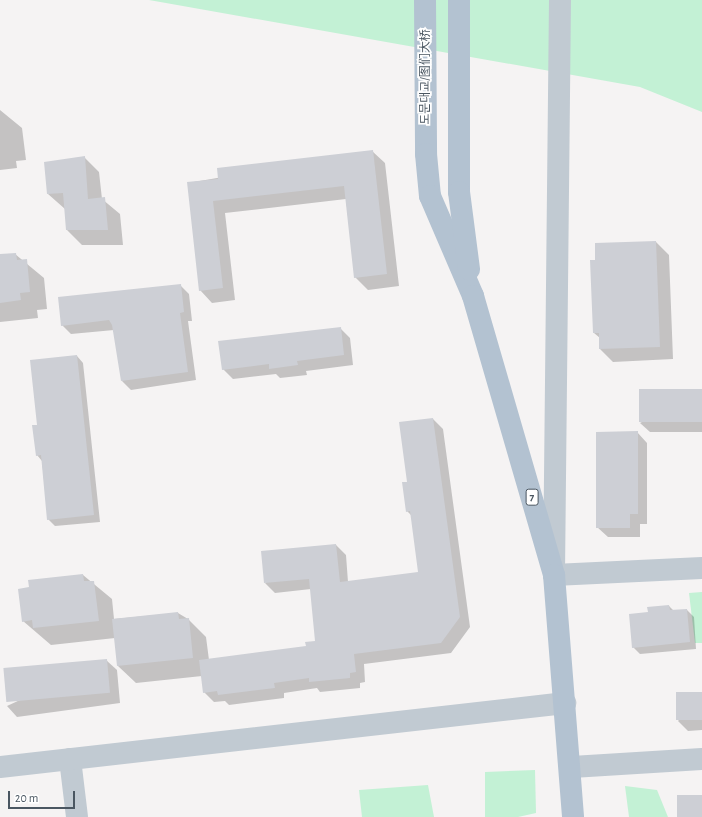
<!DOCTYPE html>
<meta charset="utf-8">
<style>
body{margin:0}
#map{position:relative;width:702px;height:817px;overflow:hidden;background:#f5f3f3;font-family:"Alegreya Sans","Noto Sans SC","Noto Sans KR",sans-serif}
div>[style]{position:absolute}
.green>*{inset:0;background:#c3f1d5}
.shadow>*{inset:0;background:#0003}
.building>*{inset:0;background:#cdcfd5;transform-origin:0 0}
.minor>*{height:22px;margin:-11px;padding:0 11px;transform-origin:11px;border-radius:11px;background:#c1cad2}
.major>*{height:22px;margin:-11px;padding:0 11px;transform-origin:11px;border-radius:11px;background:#b3c2d1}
span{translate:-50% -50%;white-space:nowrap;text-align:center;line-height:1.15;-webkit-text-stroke:3.5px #fff;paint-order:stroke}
.shield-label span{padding:1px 3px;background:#fff;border:1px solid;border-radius:3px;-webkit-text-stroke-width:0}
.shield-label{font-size:11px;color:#4a5661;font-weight:700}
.street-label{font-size:12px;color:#4a5661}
.scale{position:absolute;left:8px;top:791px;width:67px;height:18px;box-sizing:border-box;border:2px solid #4a5661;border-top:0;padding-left:5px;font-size:12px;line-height:14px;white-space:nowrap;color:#4a5661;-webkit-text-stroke:3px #fff;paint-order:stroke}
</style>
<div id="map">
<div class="green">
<i style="clip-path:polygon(149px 0,702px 0,702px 112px,640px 87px)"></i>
<i style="clip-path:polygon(702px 592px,702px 643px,695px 643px,689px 593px)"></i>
<i style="clip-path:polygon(535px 770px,536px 813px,518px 817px,485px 817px,485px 772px)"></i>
<i style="clip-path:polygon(428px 785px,434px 817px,362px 817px,359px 790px)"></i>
<i style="clip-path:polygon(625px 786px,657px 790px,668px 817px,629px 817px)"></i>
</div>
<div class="shadow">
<i style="clip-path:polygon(0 110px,22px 128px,26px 160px,16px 161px,17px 168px,0 170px)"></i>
<i style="clip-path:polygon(372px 151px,385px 163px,399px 286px,368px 290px,355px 277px,346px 199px,225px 213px,235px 300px,212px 303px,200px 290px,188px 183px)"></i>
<i style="clip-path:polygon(84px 157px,99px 172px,102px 199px,120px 214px,123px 245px,82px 245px,67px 230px,65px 209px,48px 194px)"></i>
<i style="clip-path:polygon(656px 242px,669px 255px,673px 359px,613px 362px,600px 349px,600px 338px,594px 333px,596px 261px)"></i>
<i style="clip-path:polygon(15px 254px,44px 278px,47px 309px,37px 310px,38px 318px,0 322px,0 255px)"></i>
<i style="clip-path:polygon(180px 285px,189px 294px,192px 321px,188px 321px,196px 380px,131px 390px,122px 381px,114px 330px,71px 334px,62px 325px)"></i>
<i style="clip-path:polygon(340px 328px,350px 338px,353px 365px,306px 371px,307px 375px,280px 378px,276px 374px,233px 379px,223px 369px)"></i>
<i style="clip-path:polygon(77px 356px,83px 363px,100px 522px,55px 526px,48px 519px,42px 461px,37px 455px,39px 426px)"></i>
<i style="clip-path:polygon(702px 390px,702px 432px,650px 432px,640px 423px)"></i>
<i style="clip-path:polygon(433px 419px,443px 429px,470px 627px,451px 653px,364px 664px,365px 682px,360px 683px,360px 688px,320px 692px,317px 688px,284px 693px,284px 698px,229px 705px,225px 701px,214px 702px,204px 692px,202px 676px,136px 683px,118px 666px,115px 638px,51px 645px,23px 621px,83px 575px,112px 599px,114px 619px,178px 613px,188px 619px,206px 637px,209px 660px,307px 647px,317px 642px,311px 589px,275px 593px,265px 583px,336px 545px,346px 555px,348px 582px,419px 573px,412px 516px,407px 511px,408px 482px)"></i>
<i style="clip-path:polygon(637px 432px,647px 443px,647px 524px,640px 524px,640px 537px,608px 537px,597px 527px)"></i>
<i style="clip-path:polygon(669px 606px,674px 611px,687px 610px,694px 617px,696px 649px,640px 654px,633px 647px,649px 613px)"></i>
<i style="clip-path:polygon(106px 660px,117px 670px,120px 703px,17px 717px,7px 706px)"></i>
<i style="clip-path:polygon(702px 693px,702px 730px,688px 731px,678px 721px)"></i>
</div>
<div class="building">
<i style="clip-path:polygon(373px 150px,387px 274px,354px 278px,344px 186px,213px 201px,223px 288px,199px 291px,187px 182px,218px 179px,217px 168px)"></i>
<i style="clip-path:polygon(85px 156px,88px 199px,105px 197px,108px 230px,66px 230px,63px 193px,47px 194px,44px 162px)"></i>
<i style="clip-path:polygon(656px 241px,660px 347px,599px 349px,599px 333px,593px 333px,590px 260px,595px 260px,595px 243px)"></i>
<i style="clip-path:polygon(16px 253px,17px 260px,27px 259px,30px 292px,20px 293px,21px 300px,0 303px,0 254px)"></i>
<i style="clip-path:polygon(181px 284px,184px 312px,180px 313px,188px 372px,121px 381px,112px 325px,109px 320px,61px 326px,58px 297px)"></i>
<i style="clip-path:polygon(341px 327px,344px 355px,297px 361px,298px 365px,269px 369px,269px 364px,222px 370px,218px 341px)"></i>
<i style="clip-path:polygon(77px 355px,94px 515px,47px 520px,41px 455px,36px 456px,32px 425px,37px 425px,30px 360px)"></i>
<i style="left:702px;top:389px;width:33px;height:63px;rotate:90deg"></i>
<i style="clip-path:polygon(433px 418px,460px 617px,441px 643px,354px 654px,356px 672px,350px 673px,350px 678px,309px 682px,309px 678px,274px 683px,275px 688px,218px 695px,217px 691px,203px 693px,199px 660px,306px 646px,305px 642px,315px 641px,309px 579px,264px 583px,261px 551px,336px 544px,340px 582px,418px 572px,410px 511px,406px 512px,402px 482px,407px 482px,399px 422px)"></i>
<i style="clip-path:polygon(638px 431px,638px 514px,630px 514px,630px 528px,596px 528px,596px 432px)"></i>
<i style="clip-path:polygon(83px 574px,84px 581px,94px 581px,99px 621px,33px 628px,32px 620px,22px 622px,18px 589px,29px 587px,28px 580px)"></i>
<i style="clip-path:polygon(669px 605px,670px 610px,687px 609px,690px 642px,632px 648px,629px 614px,648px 612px,647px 607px)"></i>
<i style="clip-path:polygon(178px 612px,179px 619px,189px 618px,193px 658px,117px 666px,112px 619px)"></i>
<i style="left:107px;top:659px;width:34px;height:104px;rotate:85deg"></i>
<i style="left:702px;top:692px;width:28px;height:26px;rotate:90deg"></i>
<i style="left:702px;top:795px;width:22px;height:25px;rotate:90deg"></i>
</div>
<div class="minor">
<i style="left:560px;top:0;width:575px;rotate:90.6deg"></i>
<i style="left:554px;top:575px;width:148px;rotate:-2.7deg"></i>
<i style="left:70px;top:759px;width:58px;rotate:83.1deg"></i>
<i style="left:0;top:767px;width:569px;rotate:-6.46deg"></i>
<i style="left:572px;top:767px;width:130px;rotate:-3.5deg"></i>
</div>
<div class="major">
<i style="left:425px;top:0;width:154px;rotate:89.6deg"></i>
<i style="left:426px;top:154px;width:42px;rotate:84.6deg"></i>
<i style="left:430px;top:196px;width:109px;rotate:66.7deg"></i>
<i style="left:473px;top:296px;width:291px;rotate:73.8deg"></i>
<i style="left:554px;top:575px;width:243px;rotate:85.5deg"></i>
<i style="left:459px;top:0;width:192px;rotate:90deg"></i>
<i style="left:459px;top:192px;width:78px;rotate:82.6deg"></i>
</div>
<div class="shield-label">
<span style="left:532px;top:497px">7</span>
</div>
<div class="street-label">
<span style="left:426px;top:77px;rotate:-90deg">도문대교/图们大桥</span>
</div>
<div class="scale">20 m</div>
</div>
